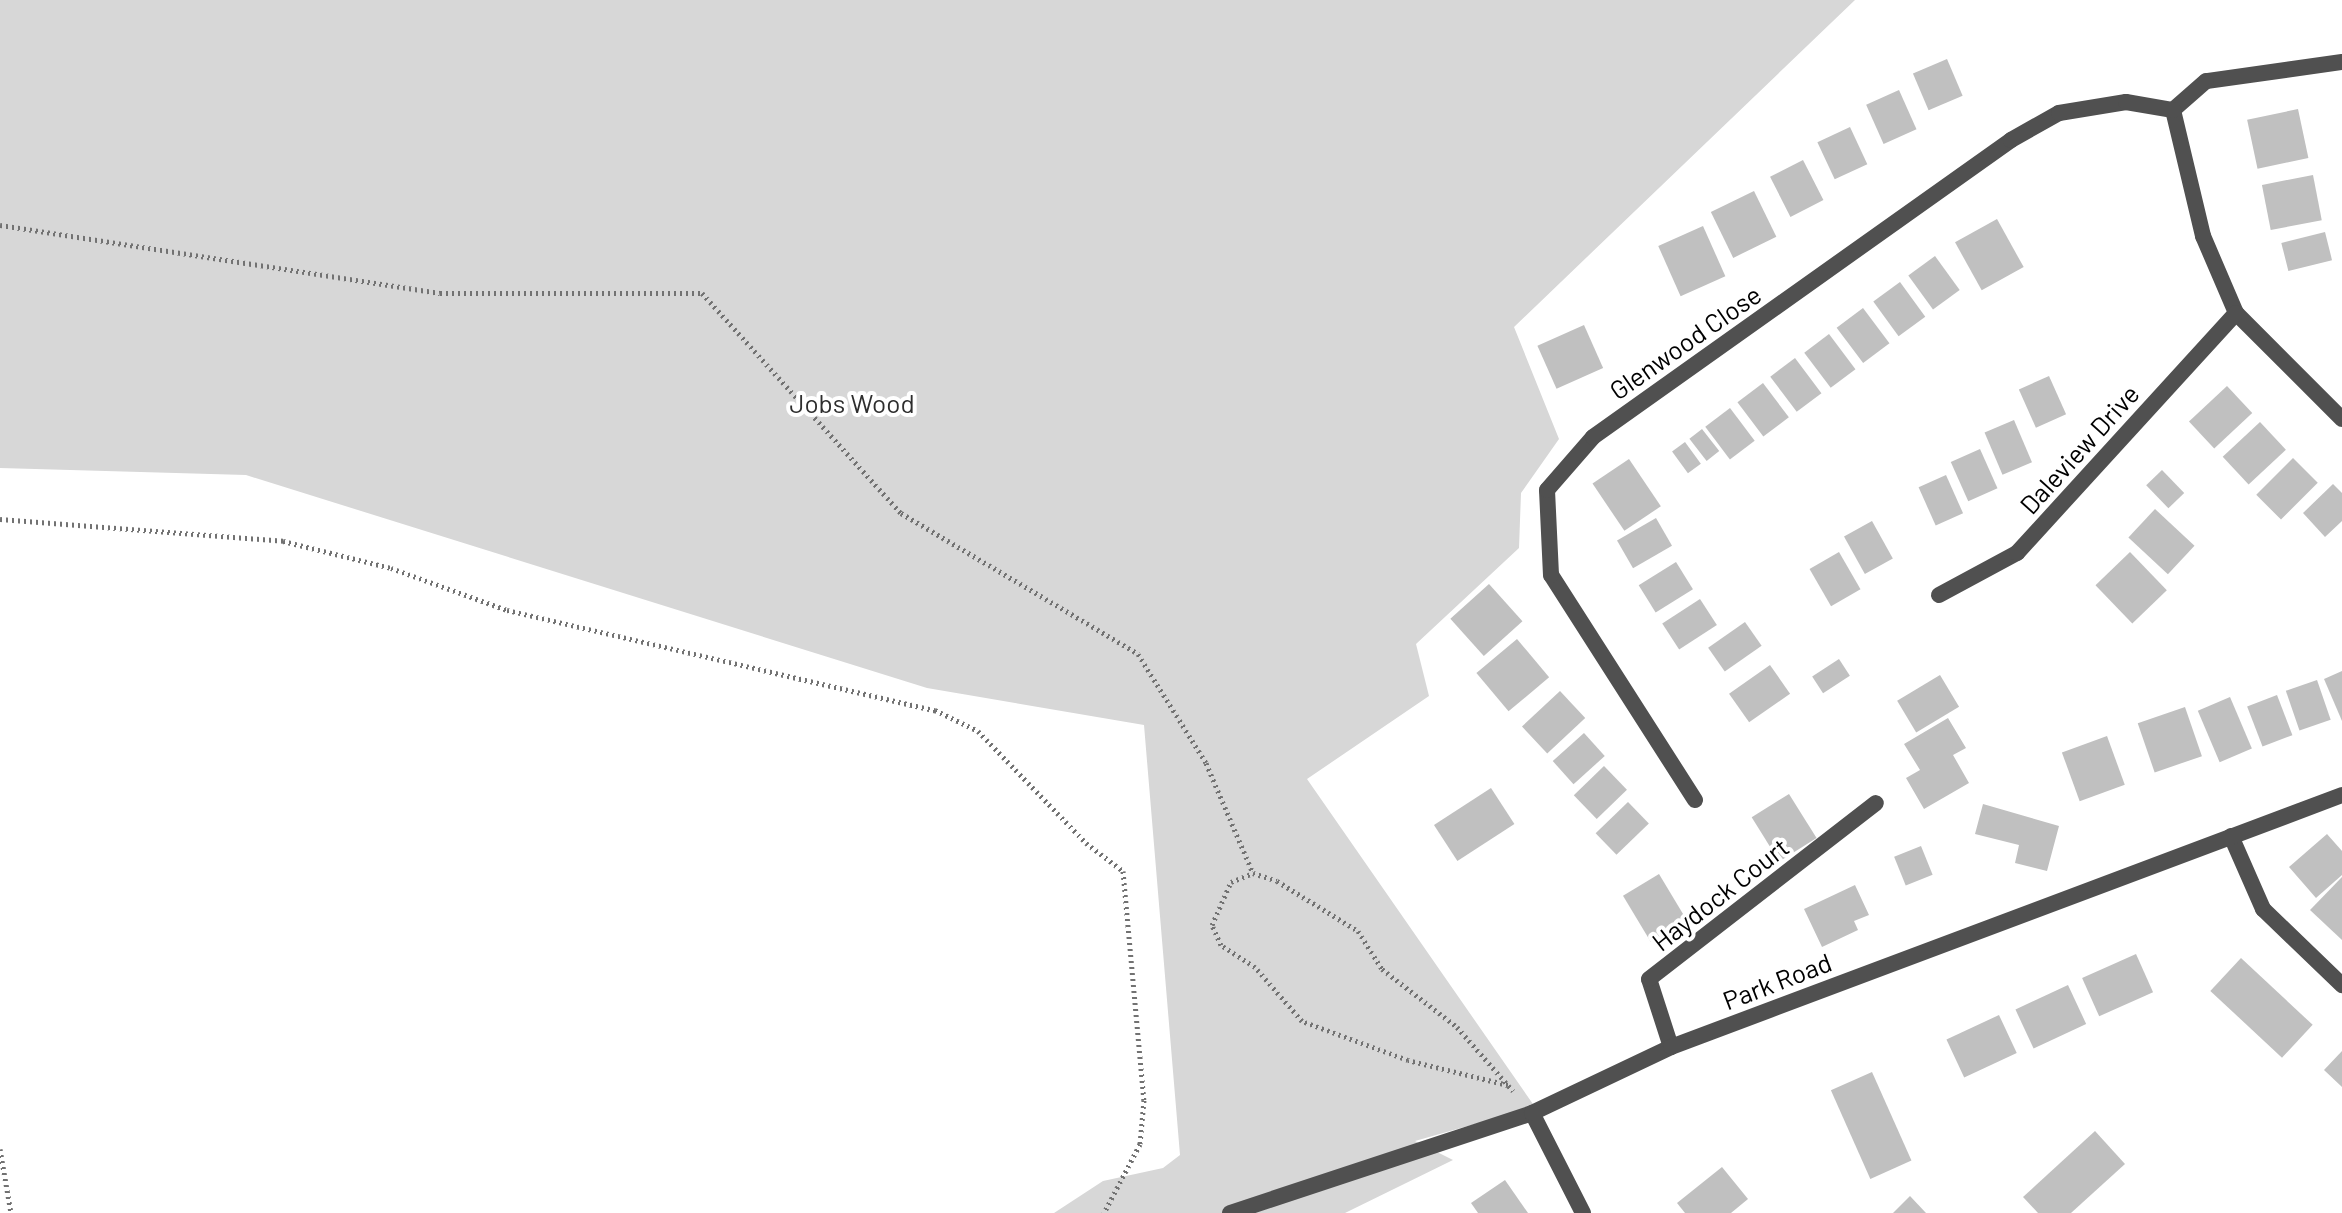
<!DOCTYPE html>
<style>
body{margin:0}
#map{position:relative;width:2342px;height:1213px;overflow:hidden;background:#fff;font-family:Barlow,sans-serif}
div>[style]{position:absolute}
.green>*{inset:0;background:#d7d7d7}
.building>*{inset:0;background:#c0c0c0;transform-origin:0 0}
.path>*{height:5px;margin-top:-2.5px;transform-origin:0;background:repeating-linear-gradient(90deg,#727272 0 2px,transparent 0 6px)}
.service>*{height:16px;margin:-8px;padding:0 8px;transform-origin:8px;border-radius:8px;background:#505050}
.minor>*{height:16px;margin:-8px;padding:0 8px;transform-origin:8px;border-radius:8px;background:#505050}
span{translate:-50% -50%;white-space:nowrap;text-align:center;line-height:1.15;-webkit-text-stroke:8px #fff;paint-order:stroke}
.street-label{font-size:26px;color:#000}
.park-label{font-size:26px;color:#2e2e2e}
</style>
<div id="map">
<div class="green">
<i style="clip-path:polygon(0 0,1855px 0,1514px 327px,1559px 439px,1521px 493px,1519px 548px,1416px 644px,1429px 696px,1307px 779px,1535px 1107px,1415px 1141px,1453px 1160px,1345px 1213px,1054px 1213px,1103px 1181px,1163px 1168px,1180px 1155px,1144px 725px,927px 688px,246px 475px,0 468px)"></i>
</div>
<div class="building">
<i style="left:1947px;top:59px;width:40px;height:37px;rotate:67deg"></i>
<i style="left:1899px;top:90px;width:43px;height:36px;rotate:66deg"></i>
<i style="left:2298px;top:109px;width:50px;height:52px;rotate:78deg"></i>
<i style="left:1850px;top:127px;width:41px;height:36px;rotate:65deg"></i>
<i style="left:1803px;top:160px;width:45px;height:37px;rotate:63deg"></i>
<i style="left:2313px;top:175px;width:46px;height:52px;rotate:79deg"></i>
<i style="left:1754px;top:191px;width:51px;height:48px;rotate:64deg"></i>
<i style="left:1997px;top:219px;width:55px;height:48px;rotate:61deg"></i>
<i style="left:1703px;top:226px;width:55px;height:49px;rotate:66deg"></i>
<i style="left:2325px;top:232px;width:29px;height:45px;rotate:76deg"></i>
<i style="left:1935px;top:256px;width:42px;height:33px;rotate:54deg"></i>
<i style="left:1900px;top:282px;width:43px;height:33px;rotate:54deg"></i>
<i style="left:1863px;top:308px;width:44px;height:33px;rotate:53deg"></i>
<i style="left:1584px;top:325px;width:47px;height:51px;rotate:66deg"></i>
<i style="left:1829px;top:334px;width:44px;height:31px;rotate:53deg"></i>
<i style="left:1795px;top:358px;width:44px;height:31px;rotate:53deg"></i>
<i style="left:2049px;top:376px;width:42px;height:33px;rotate:66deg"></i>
<i style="left:1763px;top:383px;width:43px;height:32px;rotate:53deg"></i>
<i style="left:2227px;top:386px;width:37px;height:52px;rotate:47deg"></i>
<i style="left:1730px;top:408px;width:41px;height:31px;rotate:53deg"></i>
<i style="left:2014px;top:420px;width:46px;height:32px;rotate:67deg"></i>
<i style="left:2260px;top:422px;width:38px;height:51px;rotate:47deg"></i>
<i style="left:1702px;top:429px;width:28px;height:16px;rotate:52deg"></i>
<i style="left:1685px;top:442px;width:27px;height:16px;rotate:54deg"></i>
<i style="left:1980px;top:449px;width:43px;height:32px;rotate:66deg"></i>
<i style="left:2293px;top:458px;width:35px;height:52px;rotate:45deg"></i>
<i style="left:1629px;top:459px;width:57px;height:44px;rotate:56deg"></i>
<i style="left:2162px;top:470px;width:32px;height:22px;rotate:46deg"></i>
<i style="left:1946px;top:475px;width:42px;height:30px;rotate:66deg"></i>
<i style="clip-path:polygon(2333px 484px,2342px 493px,2342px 521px,2325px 537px,2303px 513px)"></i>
<i style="left:2155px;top:509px;width:54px;height:39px;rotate:43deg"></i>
<i style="left:1656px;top:518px;width:32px;height:45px;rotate:60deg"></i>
<i style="left:1872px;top:521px;width:43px;height:32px;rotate:61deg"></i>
<i style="left:1839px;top:552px;width:43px;height:34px;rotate:60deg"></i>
<i style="left:2130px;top:552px;width:53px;height:48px;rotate:46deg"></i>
<i style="left:1676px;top:562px;width:32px;height:44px;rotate:58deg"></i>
<i style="left:1489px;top:584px;width:50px;height:52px;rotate:48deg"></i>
<i style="left:1700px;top:599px;width:31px;height:45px;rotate:57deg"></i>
<i style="left:1745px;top:622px;width:29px;height:45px;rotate:55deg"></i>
<i style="left:1517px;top:639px;width:50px;height:53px;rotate:50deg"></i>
<i style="left:1839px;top:659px;width:20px;height:32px;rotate:57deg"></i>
<i style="left:1770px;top:665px;width:35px;height:50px;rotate:55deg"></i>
<i style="clip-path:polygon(2342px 671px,2342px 721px,2324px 679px)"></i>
<i style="left:1940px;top:675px;width:37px;height:50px;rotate:59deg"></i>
<i style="left:2317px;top:680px;width:42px;height:33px;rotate:71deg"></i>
<i style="left:1560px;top:691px;width:37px;height:52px;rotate:47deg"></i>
<i style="left:2277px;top:695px;width:43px;height:32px;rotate:69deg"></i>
<i style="left:2230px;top:697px;width:56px;height:35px;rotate:67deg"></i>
<i style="left:2185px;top:707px;width:52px;height:50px;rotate:71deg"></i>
<i style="clip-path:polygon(1948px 718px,1966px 748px,1953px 755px,1969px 783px,1924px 809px,1906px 778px,1920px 770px,1904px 744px)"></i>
<i style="left:1584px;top:733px;width:31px;height:42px;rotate:48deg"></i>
<i style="left:2107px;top:736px;width:52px;height:48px;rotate:70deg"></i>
<i style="left:1604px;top:766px;width:33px;height:42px;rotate:46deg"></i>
<i style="left:1491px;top:788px;width:43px;height:68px;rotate:57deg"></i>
<i style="left:1789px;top:794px;width:52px;height:44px;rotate:58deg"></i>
<i style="left:1628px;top:802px;width:30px;height:45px;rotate:46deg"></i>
<i style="clip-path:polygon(1983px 804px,2059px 826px,2047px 871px,2015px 863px,2019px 845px,1975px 834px)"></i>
<i style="clip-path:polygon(2327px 834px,2342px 851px,2342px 875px,2316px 898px,2289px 867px)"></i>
<i style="left:1921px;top:846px;width:31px;height:29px;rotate:68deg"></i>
<i style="left:1659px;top:874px;width:54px;height:42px;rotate:59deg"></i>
<i style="clip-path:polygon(2342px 877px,2342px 940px,2310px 910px)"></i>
<i style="clip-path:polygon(1855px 885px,1869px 915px,1854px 921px,1858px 930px,1822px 947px,1804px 909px)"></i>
<i style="left:2136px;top:954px;width:42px;height:59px;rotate:66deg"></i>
<i style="left:2241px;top:958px;width:98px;height:45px;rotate:43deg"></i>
<i style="left:2068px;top:985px;width:43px;height:58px;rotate:65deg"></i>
<i style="left:1999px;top:1015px;width:42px;height:58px;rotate:65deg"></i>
<i style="clip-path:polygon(2342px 1051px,2342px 1087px,2324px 1070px)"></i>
<i style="left:1872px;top:1072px;width:97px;height:45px;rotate:66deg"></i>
<i style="clip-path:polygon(2095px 1131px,2125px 1164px,2071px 1213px,2038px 1213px,2023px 1197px)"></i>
<i style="clip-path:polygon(1722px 1167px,1748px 1199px,1731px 1213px,1685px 1213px,1677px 1203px)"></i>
<i style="clip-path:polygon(1505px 1180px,1528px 1213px,1478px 1213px,1471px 1203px)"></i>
<i style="clip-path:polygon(1910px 1196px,1926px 1213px,1893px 1213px)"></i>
</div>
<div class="path">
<i style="left:0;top:225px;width:445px;rotate:8.8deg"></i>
<i style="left:440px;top:293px;width:262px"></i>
<i style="left:702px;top:293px;width:297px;rotate:47.9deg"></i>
<i style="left:901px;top:513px;width:276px;rotate:30.7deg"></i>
<i style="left:1138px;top:654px;width:128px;rotate:58deg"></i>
<i style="left:1206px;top:763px;width:120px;rotate:66.9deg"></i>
<i style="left:0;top:519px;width:284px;rotate:4.4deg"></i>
<i style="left:283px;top:541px;width:111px;rotate:14deg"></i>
<i style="left:391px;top:568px;width:123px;rotate:19.9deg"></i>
<i style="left:507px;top:610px;width:440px;rotate:13.2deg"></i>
<i style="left:935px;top:710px;width:48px;rotate:26deg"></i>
<i style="left:978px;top:731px;width:156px;rotate:46deg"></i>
<i style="left:1086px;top:843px;width:46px;rotate:37.1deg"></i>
<i style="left:1123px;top:871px;width:230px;rotate:84.8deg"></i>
<i style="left:1144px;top:1100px;width:44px;rotate:95.2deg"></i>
<i style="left:1140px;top:1144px;width:78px;rotate:117.6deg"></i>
<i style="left:1508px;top:1085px;width:103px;rotate:-166deg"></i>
<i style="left:1408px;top:1060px;width:113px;rotate:-159.8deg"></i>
<i style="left:1302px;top:1021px;width:72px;rotate:-131deg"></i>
<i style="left:1255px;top:967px;width:40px;rotate:-147.1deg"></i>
<i style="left:1221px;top:945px;width:22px;rotate:-114deg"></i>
<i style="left:1212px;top:925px;width:47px;rotate:-66.2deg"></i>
<i style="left:1231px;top:882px;width:24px;rotate:-22deg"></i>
<i style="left:1253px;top:873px;width:25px;rotate:18deg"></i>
<i style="left:1277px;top:881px;width:95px;rotate:31.7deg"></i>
<i style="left:1358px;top:931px;width:45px;rotate:57.7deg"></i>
<i style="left:1382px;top:969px;width:95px;rotate:37.7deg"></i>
<i style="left:1457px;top:1027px;width:85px;rotate:48.8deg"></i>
<i style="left:0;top:1149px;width:65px;rotate:80.2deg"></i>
</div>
<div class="service">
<i style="left:1230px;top:1213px;width:318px;rotate:-18.3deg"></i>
</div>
<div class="minor">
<i style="left:2342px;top:62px;width:137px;rotate:172deg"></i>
<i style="left:2206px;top:81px;width:44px;rotate:138.7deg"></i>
<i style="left:2173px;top:110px;width:130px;rotate:76.6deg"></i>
<i style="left:2203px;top:236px;width:84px;rotate:66.8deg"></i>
<i style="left:2236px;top:313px;width:150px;rotate:45deg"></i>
<i style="left:1939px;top:595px;width:89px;rotate:-28.3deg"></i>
<i style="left:2017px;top:553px;width:325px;rotate:-47.6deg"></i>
<i style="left:1695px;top:800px;width:267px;rotate:-122.6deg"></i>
<i style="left:1551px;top:575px;width:85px;rotate:-92.7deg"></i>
<i style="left:1547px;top:490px;width:70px;rotate:-49deg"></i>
<i style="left:1593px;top:437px;width:513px;rotate:-35.39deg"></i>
<i style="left:2011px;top:140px;width:55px;rotate:-29.4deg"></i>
<i style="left:2059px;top:113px;width:68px;rotate:-9.3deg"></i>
<i style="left:2126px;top:102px;width:48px;rotate:9.7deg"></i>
<i style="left:2231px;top:836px;width:80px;rotate:66.3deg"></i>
<i style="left:2263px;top:909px;width:110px;rotate:43.9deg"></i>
<i style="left:1671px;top:1047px;width:71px;rotate:-107.9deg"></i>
<i style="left:1649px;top:979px;width:287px;rotate:-37.8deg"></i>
<i style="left:1583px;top:1213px;width:112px;rotate:-117deg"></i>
<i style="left:1532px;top:1113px;width:154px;rotate:-25.4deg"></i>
<i style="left:1671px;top:1047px;width:717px;rotate:-20.58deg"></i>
</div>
<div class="street-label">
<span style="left:1685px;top:342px;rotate:-35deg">Glenwood Close</span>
<span style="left:2079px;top:449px;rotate:-48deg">Daleview Drive</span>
<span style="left:1720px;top:894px;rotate:-38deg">Haydock Court</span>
<span style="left:1777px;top:981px;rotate:-21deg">Park Road</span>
</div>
<div class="park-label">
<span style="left:852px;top:403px">Jobs Wood</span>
</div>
</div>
